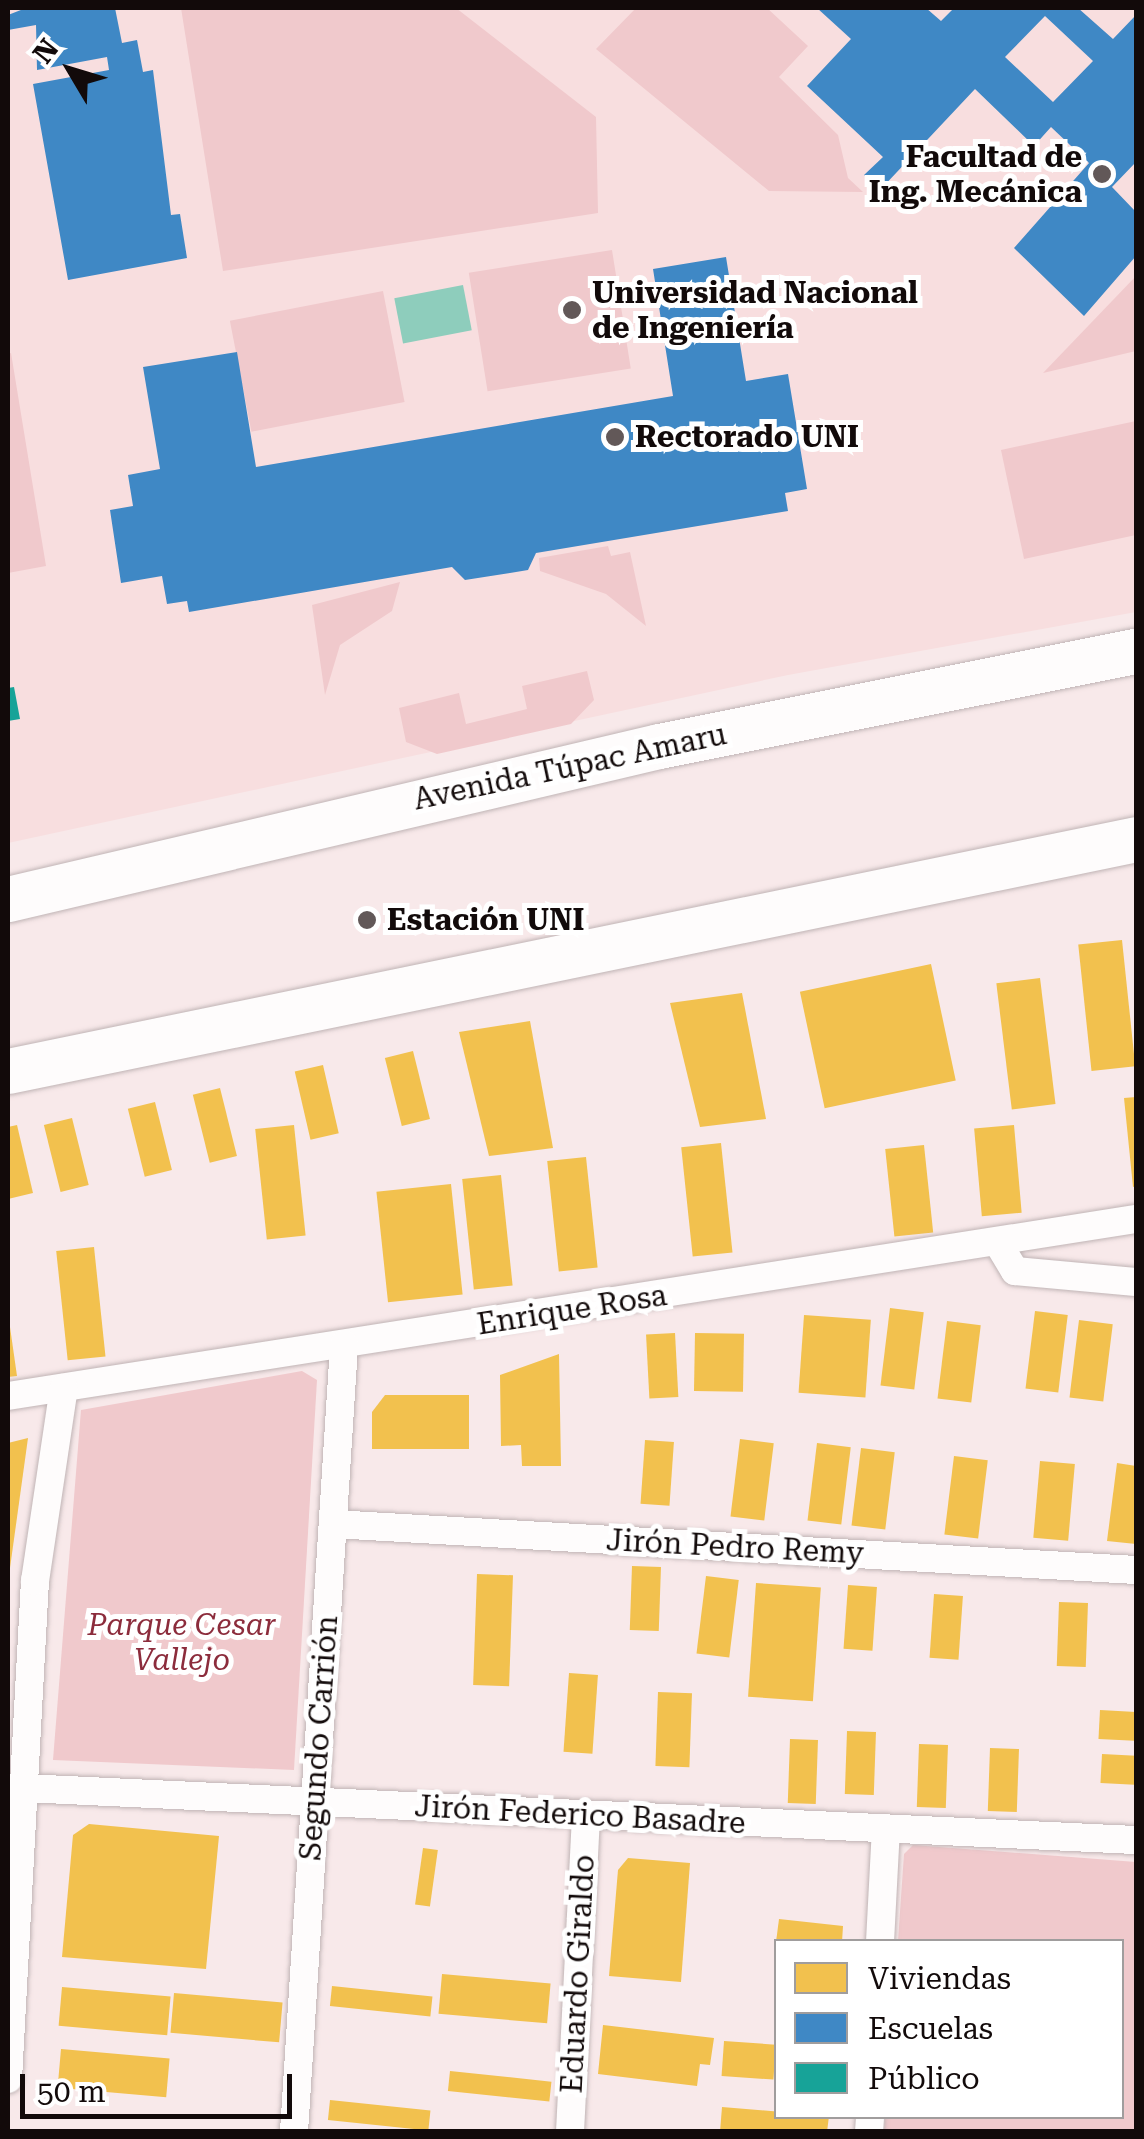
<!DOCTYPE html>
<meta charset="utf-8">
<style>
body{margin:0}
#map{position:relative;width:1144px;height:2139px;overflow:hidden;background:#f8e9ea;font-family:"Roboto Serif",serif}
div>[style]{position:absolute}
.built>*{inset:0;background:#f8dedf}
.green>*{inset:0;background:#f0c9cc;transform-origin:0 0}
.water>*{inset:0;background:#8ecdbc;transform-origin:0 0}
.homes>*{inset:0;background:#f2c14e;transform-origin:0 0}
.schools>*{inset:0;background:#3f88c5}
.public>*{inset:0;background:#17a398}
.roads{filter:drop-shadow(0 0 2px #c0b4b5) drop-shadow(0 0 2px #c0b4b5)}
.street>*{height:28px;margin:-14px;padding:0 14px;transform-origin:14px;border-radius:14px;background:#fefcfc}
.primary>*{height:45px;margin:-22.5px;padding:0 22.5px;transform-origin:22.5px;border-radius:22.5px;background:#fefcfc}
.dots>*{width:28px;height:28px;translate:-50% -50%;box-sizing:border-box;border:5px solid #fff;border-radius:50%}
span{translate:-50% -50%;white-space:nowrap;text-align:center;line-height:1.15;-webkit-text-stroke:10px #fff;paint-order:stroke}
.poi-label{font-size:30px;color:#120a0a;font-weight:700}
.right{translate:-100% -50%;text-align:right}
.left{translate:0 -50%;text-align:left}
.street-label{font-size:30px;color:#120a0a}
.park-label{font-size:30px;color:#8c2c3c;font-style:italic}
.frame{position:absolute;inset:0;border:10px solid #120a0a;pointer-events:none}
.legend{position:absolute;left:774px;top:1939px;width:350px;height:180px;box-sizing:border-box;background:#fff;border:2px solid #a09d9d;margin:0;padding:12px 18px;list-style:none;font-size:30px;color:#120a0a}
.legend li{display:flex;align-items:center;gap:20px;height:50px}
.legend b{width:50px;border:2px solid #a09d9d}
.north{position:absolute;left:20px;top:20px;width:100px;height:100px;-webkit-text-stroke:8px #fff;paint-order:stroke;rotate:308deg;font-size:28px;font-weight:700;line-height:40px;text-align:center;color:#120a0a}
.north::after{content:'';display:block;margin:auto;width:35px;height:45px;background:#120a0a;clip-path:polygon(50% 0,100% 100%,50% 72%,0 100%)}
.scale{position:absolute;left:20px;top:2074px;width:272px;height:45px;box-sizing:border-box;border:5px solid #120a0a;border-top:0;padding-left:12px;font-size:30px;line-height:35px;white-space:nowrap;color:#120a0a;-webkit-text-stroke:8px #fff;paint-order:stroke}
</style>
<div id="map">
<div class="built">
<i style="clip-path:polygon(8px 8px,1136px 8px,1136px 612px,788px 675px,8px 843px)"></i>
</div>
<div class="green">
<i style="clip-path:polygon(181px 8px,456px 8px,596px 117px,598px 213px,223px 271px)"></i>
<i style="clip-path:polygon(636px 8px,767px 8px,808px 46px,779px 77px,838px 135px,848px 178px,863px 192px,769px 191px,596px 49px)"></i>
<i style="left:612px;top:250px;width:120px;height:145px;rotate:81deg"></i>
<i style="clip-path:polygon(1136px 276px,1136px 351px,1043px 373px)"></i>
<i style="left:383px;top:291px;width:113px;height:156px;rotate:79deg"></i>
<i style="clip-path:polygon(11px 353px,46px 566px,8px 573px,8px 354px)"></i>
<i style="clip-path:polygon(1136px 421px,1136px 535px,1024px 559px,1001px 450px)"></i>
<i style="clip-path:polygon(608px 546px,611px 556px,630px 552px,646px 626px,606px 594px,540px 571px,539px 558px)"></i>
<i style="clip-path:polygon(400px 582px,392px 611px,340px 645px,325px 695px,312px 605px)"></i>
<i style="clip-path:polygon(587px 671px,594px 700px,571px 724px,437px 754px,406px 742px,399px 708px,459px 693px,466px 724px,527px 709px,522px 686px)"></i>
<i style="clip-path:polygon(302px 1371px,317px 1380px,294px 1770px,53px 1760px,81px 1410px)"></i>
<i style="clip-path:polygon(913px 1845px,1136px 1862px,1136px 2131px,884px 2131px,885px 2117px,1122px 2116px,1122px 1942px,898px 1941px,904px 1854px)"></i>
</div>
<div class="water">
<i style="left:463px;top:285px;width:46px;height:70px;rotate:79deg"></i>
</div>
<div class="homes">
<i style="left:1122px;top:940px;width:127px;height:44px;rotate:84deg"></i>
<i style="left:931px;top:964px;width:119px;height:134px;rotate:78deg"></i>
<i style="left:1040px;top:978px;width:127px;height:44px;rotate:83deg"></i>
<i style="clip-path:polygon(742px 993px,766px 1119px,700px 1127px,670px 1003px)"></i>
<i style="clip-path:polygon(530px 1021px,553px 1148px,489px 1156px,459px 1032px)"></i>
<i style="left:413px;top:1051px;width:70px;height:29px;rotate:76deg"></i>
<i style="left:323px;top:1065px;width:70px;height:29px;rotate:77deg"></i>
<i style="left:220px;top:1088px;width:70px;height:28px;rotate:76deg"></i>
<i style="clip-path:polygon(1136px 1097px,1136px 1186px,1133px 1187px,1124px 1098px)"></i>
<i style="left:155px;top:1102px;width:70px;height:28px;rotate:76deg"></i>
<i style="left:72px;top:1118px;width:69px;height:29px;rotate:76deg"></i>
<i style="clip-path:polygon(17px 1125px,33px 1193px,8px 1199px,8px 1127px)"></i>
<i style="left:294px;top:1125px;width:111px;height:39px;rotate:84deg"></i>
<i style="left:1014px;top:1125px;width:88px;height:40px;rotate:85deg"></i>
<i style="left:721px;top:1143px;width:110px;height:40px;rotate:84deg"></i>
<i style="left:924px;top:1145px;width:88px;height:39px;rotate:84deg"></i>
<i style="left:586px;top:1157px;width:111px;height:39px;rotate:84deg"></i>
<i style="left:501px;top:1175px;width:111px;height:39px;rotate:84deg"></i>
<i style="left:451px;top:1184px;width:111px;height:75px;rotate:84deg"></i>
<i style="left:94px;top:1247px;width:110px;height:38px;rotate:84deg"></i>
<i style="left:890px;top:1308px;width:34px;height:78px;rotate:7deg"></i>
<i style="left:1035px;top:1311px;width:33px;height:78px;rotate:7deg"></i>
<i style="clip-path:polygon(8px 1313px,17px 1376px,8px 1377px)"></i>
<i style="left:804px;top:1315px;width:67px;height:78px;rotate:4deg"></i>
<i style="left:1079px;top:1320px;width:34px;height:78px;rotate:7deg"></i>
<i style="left:947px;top:1321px;width:34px;height:78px;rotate:7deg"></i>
<i style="left:675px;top:1333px;width:64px;height:29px;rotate:87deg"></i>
<i style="left:695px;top:1333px;width:49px;height:58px;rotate:1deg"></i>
<i style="clip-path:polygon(559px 1354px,561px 1466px,522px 1466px,521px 1445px,501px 1446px,500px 1375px)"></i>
<i style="clip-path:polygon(385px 1395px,469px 1395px,469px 1449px,372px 1449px,372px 1412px)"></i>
<i style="clip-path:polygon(28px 1438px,10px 1568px,8px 1568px,8px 1443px)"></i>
<i style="left:740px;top:1439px;width:34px;height:78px;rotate:7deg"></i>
<i style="left:645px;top:1440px;width:29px;height:64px;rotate:4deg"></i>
<i style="left:817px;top:1443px;width:34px;height:78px;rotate:7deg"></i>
<i style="left:861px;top:1448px;width:34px;height:78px;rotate:7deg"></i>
<i style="left:954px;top:1456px;width:34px;height:79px;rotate:7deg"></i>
<i style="left:1040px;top:1461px;width:35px;height:77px;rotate:5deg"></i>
<i style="clip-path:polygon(1117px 1463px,1136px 1466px,1136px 1544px,1107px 1541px)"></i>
<i style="left:632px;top:1566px;width:29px;height:64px;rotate:2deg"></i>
<i style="left:477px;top:1574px;width:36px;height:111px;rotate:2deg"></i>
<i style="left:706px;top:1576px;width:33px;height:78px;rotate:7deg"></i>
<i style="left:756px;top:1583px;width:65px;height:114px;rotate:4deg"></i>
<i style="left:848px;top:1585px;width:29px;height:64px;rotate:4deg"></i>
<i style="left:934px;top:1594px;width:29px;height:64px;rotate:4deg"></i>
<i style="left:1059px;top:1602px;width:29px;height:64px;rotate:2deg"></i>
<i style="left:569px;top:1673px;width:29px;height:79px;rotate:4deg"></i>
<i style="left:658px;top:1692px;width:34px;height:74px;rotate:2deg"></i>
<i style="left:1100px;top:1710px;width:36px;height:29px;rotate:3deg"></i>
<i style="left:847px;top:1731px;width:29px;height:63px;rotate:2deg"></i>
<i style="left:790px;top:1739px;width:28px;height:64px;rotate:2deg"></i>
<i style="left:919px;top:1744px;width:29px;height:63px;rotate:2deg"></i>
<i style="left:990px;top:1748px;width:29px;height:63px;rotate:2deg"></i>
<i style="left:1102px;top:1754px;width:34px;height:29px;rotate:3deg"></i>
<i style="clip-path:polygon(89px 1824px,219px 1836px,206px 1969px,62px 1957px,73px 1835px)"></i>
<i style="left:423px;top:1848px;width:15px;height:57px;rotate:8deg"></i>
<i style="clip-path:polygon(628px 1858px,690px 1863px,681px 1982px,609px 1976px,618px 1870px)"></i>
<i style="clip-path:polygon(779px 1919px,843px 1926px,842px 1942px,776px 1942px)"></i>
<i style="left:442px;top:1974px;width:109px;height:40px;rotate:5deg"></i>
<i style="left:332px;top:1986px;width:101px;height:20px;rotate:6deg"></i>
<i style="left:62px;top:1987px;width:109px;height:39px;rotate:5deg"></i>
<i style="left:174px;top:1993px;width:109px;height:40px;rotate:5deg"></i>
<i style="clip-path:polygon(603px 2025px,714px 2038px,710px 2065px,700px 2064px,697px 2086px,598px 2074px)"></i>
<i style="left:724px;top:2041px;width:52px;height:35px;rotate:4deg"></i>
<i style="left:61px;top:2049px;width:109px;height:39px;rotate:5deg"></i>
<i style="left:450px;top:2071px;width:102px;height:20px;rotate:6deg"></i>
<i style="left:330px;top:2100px;width:101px;height:20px;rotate:6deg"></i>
<i style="clip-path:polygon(722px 2107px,829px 2116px,827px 2132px,720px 2132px)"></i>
</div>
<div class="schools">
<i style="clip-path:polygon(26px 8px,115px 8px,122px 43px,137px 40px,143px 72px,153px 70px,171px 215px,180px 214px,187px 258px,68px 280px,33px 84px,109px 70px,107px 57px,37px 70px,36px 25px,8px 30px,8px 15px)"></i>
<i style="clip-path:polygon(evenodd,817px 8px,926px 8px,941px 21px,954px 8px,1078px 8px,1113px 39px,1136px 15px,1136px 162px,1112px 187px,1136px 212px,1136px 256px,1084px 316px,1014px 248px,1089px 163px,1051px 127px,1034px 146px,975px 89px,881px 189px,864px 175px,883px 157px,807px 86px,851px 39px,817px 8px,1045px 16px,1093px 61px,1053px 102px,1005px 57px,1045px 16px)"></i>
<i style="clip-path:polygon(726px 257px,746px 381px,788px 374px,807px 489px,785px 493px,788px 511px,536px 553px,528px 570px,510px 573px,465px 580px,452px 567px,189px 612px,187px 601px,167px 604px,162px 576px,121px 583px,110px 510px,133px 506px,128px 475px,160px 469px,143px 367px,237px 352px,256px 467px,673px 396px,653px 269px)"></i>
</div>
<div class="public">
<i style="clip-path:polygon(14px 687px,20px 719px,8px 721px,8px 688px)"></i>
</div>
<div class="roads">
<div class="street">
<i style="left:998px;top:1243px;width:33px;rotate:59deg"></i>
<i style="left:1015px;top:1271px;width:121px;rotate:5.2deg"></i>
<i style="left:8px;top:1396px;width:1142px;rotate:-8.92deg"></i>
<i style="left:333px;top:1524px;width:804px;rotate:3.28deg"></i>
<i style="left:24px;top:1788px;width:1113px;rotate:2.68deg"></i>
<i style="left:880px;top:1942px;width:113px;rotate:-87deg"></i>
<i style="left:8px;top:2079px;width:499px;rotate:-86.9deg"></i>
<i style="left:35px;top:1581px;width:195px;rotate:-81.5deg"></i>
<i style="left:294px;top:2132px;width:789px;rotate:-86.36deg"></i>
<i style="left:570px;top:2132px;width:315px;rotate:-87.1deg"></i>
<i style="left:869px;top:2132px;width:16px;rotate:-86deg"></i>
</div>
<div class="primary">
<i style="left:8px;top:899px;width:669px;rotate:-13.23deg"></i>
<i style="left:659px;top:746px;width:486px;rotate:-11.3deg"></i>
<i style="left:8px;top:1071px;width:1152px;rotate:-11.62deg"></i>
</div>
</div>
<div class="dots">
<i style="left:1102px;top:174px;background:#625858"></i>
<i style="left:572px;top:310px;background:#625858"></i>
<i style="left:615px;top:437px;background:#625858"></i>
<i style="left:367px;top:920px;background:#625858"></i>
</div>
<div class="poi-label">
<span class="right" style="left:1082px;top:174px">Facultad de<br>Ing. Mecánica</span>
<span class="left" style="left:592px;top:310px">Universidad Nacional<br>de Ingeniería</span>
<span class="left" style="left:635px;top:437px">Rectorado UNI</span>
<span class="left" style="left:387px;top:920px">Estación UNI</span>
</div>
<div class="street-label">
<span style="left:570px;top:767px;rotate:-12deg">Avenida Túpac Amaru</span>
<span style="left:572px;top:1310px;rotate:-9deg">Enrique Rosa</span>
<span style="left:735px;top:1547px;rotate:3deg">Jirón Pedro Remy</span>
<span style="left:319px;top:1738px;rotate:-86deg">Segundo Carrión</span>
<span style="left:580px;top:1815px;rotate:3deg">Jirón Federico Basadre</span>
<span style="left:578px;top:1974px;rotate:-87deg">Eduardo Giraldo</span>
</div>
<div class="park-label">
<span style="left:182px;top:1642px">Parque Cesar<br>Vallejo</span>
</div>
<div class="frame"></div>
<ul class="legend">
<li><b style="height:28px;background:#f2c14e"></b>Viviendas</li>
<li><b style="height:28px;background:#3f88c5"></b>Escuelas</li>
<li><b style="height:28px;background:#17a398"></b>Público</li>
</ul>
<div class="north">N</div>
<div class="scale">50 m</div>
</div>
